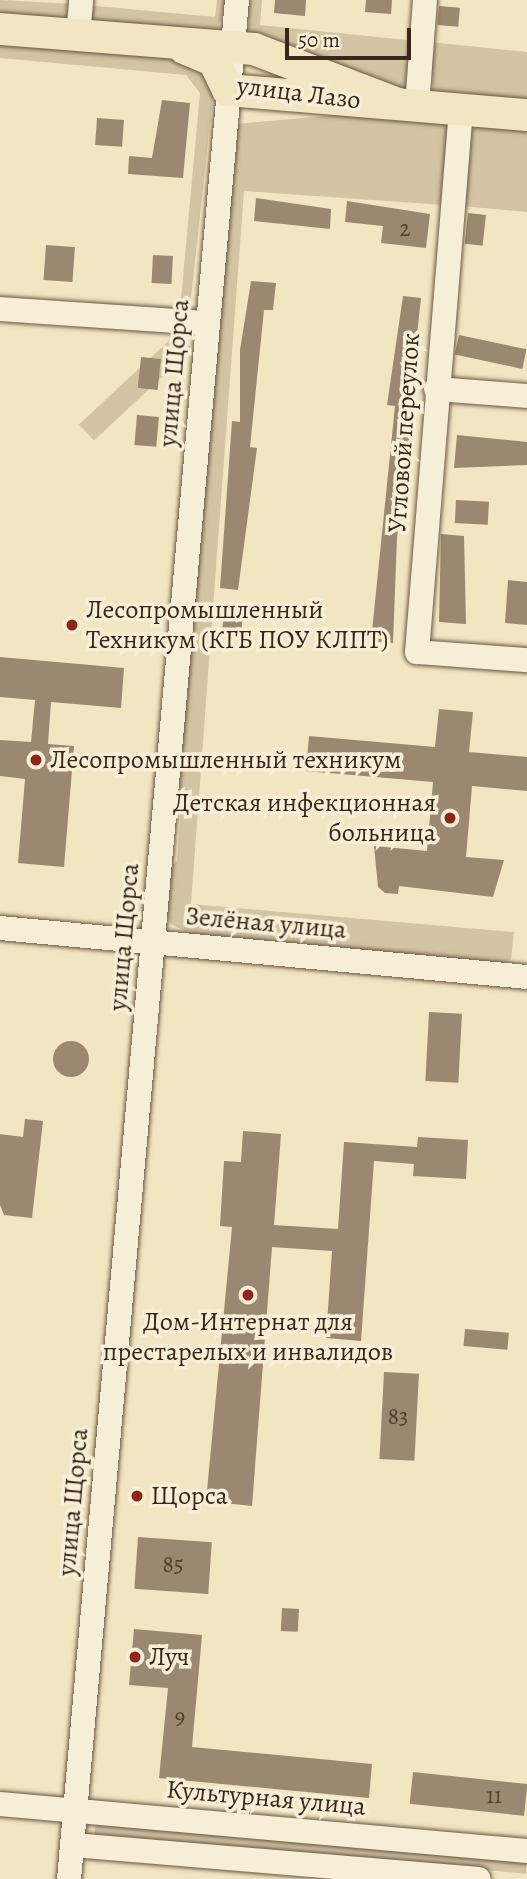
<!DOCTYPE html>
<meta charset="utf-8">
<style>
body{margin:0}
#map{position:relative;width:527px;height:1879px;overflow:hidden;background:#f2e5c1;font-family:Alegreya,serif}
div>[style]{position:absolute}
.green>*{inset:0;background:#d3c5a4;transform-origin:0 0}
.building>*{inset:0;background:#9a8970;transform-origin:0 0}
.round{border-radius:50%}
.roads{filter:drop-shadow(0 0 2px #685642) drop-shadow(0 0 2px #685642)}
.minor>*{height:24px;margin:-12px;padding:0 12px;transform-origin:12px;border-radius:12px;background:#f7eed7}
.major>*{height:32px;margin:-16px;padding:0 16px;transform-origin:16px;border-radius:16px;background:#f2e5c1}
.dots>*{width:19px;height:19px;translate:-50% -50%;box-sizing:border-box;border:4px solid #f7eed7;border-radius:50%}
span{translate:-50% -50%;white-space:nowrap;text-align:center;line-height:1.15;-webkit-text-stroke:7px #f7eed7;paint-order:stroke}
.number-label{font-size:23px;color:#523f2e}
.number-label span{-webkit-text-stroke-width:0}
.street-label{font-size:26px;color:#3a2618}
.poi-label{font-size:26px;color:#3a2618}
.left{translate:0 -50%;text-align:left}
.right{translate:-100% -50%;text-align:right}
.scale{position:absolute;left:285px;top:28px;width:126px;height:32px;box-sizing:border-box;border:4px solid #3a2618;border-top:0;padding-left:9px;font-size:21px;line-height:24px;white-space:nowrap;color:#3a2618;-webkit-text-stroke:5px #f7eed7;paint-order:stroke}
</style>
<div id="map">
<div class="green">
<i style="clip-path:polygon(0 0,74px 4px,72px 20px,0 22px)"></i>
<i style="clip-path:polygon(217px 0,227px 0,217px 31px,92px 27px,86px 5px,215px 17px)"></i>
<i style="clip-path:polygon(248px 0,262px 0,260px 25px,416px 41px,408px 89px,401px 92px,249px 34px)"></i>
<i style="clip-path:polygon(0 39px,188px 57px,214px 87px,190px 307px,180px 310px,200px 93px,186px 75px,0 58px)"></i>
<i style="clip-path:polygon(430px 42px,527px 52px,527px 105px,434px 95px)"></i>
<i style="clip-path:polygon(363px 113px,442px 119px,449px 125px,444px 205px,244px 191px,191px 904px,514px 932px,511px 959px,499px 966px,196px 937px,171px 924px,164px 911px,168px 869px,177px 861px,182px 796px,174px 782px,235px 124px)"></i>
<i style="clip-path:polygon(479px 125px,527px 126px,527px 212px,462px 206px,470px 132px)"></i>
<i style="left:177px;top:333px;width:22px;height:134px;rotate:47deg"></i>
<i style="left:96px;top:1820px;width:433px;height:16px;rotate:5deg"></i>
</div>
<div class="building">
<i style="clip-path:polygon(275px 0,306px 0,305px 16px,274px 13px)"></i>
<i style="clip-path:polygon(366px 0,392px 0,391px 14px,365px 12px)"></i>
<i style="left:439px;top:6px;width:21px;height:19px;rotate:5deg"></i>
<i style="clip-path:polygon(162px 100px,190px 103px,183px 178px,128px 174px,129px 156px,152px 158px)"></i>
<i style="left:97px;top:118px;width:27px;height:27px;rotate:4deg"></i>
<i style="clip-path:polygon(256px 198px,331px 209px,330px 229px,254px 221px)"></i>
<i style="clip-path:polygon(347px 201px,430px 214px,426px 248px,381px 243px,383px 226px,345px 222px)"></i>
<i style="left:468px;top:213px;width:18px;height:31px;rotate:6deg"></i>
<i style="left:46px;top:245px;width:29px;height:35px;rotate:4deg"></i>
<i style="left:153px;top:255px;width:20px;height:28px;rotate:3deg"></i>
<i style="clip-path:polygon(251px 281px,276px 283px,273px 310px,264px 310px,250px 447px,257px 448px,238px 590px,220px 588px,232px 421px,240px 422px,240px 350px)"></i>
<i style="clip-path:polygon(403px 296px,421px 298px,417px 335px,422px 336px,397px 538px,393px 643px,371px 641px,395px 406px,387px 405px)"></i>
<i style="left:459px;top:335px;width:69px;height:20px;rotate:12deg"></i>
<i style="left:141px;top:357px;width:20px;height:31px;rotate:6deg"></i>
<i style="left:137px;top:415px;width:22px;height:30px;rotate:5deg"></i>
<i style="clip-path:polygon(457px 435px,527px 442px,527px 465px,454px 468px)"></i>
<i style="left:456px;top:500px;width:33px;height:23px;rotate:3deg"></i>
<i style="clip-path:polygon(441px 534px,464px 536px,466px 624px,439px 622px)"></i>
<i style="clip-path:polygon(508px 580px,527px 582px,527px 625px,505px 623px)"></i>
<i style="left:225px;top:604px;width:19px;height:29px;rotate:6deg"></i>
<i style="clip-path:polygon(0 657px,124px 668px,121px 708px,51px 702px,48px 744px,74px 746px,64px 867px,18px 863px,25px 779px,0 776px,0 740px,31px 742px,35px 700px,0 697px)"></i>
<i style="clip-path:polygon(439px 709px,473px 712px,469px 752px,527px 757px,527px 791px,472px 786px,466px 857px,504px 860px,493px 897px,399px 886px,398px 894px,385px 893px,378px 887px,374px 846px,427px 851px,433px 782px,306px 771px,309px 736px,435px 747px)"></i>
<i style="left:429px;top:1012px;width:33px;height:69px;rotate:3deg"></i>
<i class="round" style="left:53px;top:1041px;width:36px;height:36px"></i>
<i style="clip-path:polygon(25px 1119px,43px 1121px,32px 1218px,4px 1215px,0 1205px,0 1134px,23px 1137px)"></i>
<i style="clip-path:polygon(243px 1131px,281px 1134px,274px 1225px,338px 1229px,344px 1142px,417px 1147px,418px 1137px,468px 1140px,466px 1179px,413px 1176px,414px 1164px,374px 1161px,361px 1341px,326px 1338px,332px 1251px,272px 1247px,252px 1506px,206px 1501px,232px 1227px,220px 1226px,224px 1161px,241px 1162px)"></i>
<i style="left:465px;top:1329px;width:44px;height:17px;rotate:5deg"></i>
<i style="left:384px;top:1372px;width:35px;height:87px;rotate:3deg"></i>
<i style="left:138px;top:1537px;width:74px;height:52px;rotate:4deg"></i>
<i style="left:282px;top:1608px;width:17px;height:23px;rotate:3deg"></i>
<i style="clip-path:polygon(134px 1629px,202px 1635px,192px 1747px,372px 1764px,369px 1798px,159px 1778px,168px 1688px,129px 1685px)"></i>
<i style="left:413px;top:1772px;width:115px;height:32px;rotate:6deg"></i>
</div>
<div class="roads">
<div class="minor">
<i style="left:78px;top:36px;width:36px;rotate:-85deg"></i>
<i style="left:417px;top:106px;width:106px;rotate:-85.7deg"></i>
<i style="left:461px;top:109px;width:545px;rotate:94.63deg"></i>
<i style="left:417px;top:652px;width:110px;rotate:4.2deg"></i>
<i style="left:0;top:309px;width:208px;rotate:3.9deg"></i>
<i style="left:436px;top:389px;width:91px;rotate:4.4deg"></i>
<i style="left:0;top:928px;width:529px;rotate:5.31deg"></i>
<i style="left:0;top:1804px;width:529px;rotate:5.1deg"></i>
<i style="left:73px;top:1845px;width:407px;rotate:4.8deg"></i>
<i style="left:69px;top:1879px;width:1886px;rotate:-84.89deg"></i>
</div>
<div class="major">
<i style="left:0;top:29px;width:255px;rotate:4.5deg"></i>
<i style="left:254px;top:49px;width:154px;rotate:20.9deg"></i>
<i style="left:184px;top:48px;width:33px;rotate:23deg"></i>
<i style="left:214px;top:61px;width:32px;rotate:64deg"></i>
<i style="left:228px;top:90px;width:300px;rotate:4.8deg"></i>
</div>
</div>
<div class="dots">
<i style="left:72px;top:625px;background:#8f2418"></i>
<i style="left:36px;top:760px;background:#8f2418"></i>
<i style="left:450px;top:818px;background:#8f2418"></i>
<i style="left:248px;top:1295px;background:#8f2418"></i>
<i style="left:137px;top:1496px;background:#8f2418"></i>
<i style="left:135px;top:1657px;background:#8f2418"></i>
</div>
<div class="number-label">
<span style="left:405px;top:229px">2</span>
<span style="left:398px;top:1417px">83</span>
<span style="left:173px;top:1565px">85</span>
<span style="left:180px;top:1717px">9</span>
<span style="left:494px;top:1796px">11</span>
</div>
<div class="street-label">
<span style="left:299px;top:93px;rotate:7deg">улица Лазо</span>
<span style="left:174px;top:373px;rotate:-85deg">улица Щорса</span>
<span style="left:404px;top:433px;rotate:-86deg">Угловой переулок</span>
<span style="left:266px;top:923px;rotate:5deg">Зелёная улица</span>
<span style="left:124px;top:937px;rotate:-85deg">улица Щорса</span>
<span style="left:73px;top:1502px;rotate:-85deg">улица Щорса</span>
<span style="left:266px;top:1798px;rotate:5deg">Культурная улица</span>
</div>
<div class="poi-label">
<span class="left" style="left:86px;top:625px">Лесопромышленный<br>Техникум (КГБ ПОУ КЛПТ)</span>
<span class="left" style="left:50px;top:760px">Лесопромышленный техникум</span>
<span class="right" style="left:436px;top:818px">Детская инфекционная<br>больница</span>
<span style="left:248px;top:1337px">Дом-Интернат для<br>престарелых и инвалидов</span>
<span class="left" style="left:151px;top:1496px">Щорса</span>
<span class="left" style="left:149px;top:1657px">Луч</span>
</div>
<div class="scale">50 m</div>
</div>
